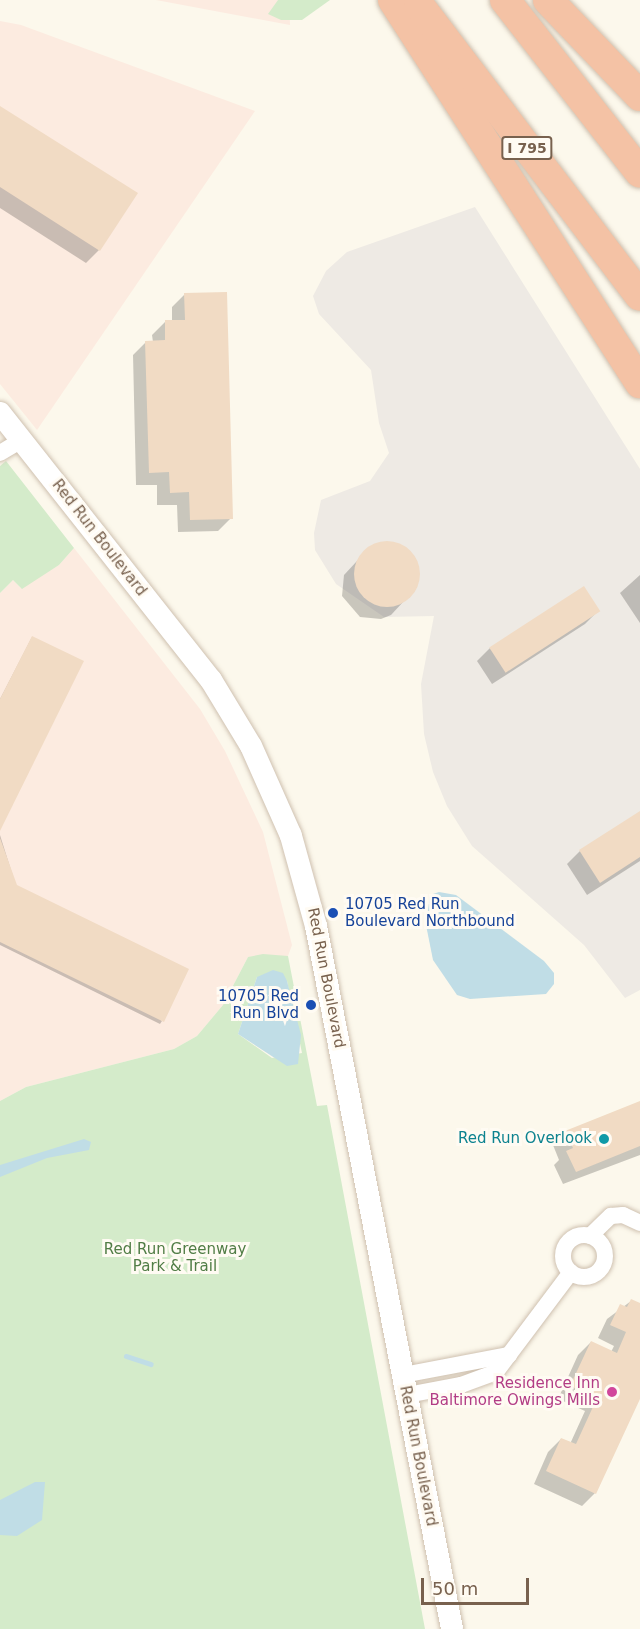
<!DOCTYPE html>
<style>
body{margin:0}
#map{position:relative;width:640px;height:1629px;overflow:hidden;background:#fcf8ec;font-family:"DejaVu Sans",sans-serif}
div>[style]{position:absolute}
.commercial>*{inset:0;background:#fcebe0}
.industrial>*{inset:0;background:#eeeae4}
.green>*{inset:0;background:#d4ebca}
.water>*{inset:0;background:#c0dde6}
.shadow>*{inset:0;background:#0003}
.stream>*{height:4.5px;margin:-2.25px;padding:0 2.25px;transform-origin:2.25px;border-radius:2.25px;background:#c0dde6}
.building>*{inset:0;background:#f1dbc4;transform-origin:0 0}
.round{border-radius:50%}
.roads{filter:drop-shadow(0 0 2px #cfc1b0) drop-shadow(0 0 2px #cfc1b0)}
.minor>*{height:16px;margin:-8px;padding:0 8px;transform-origin:8px;border-radius:8px;background:#fff}
.minor>.ring{margin:-8px;padding:0;box-sizing:content-box;background:none;border:16px solid #fff;border-radius:50%}
.secondary>*{height:22px;margin:-11px;padding:0 11px;transform-origin:11px;border-radius:11px;background:#fff}
.motorway>*{height:30px;margin:-15px;padding:0 15px;transform-origin:15px;border-radius:15px;background:#f4c2a5}
.dots>*{width:16px;height:16px;translate:-50% -50%;box-sizing:border-box;border:3px solid #fffbf3;border-radius:50%}
span{translate:-50% -50%;white-space:nowrap;text-align:center;line-height:1.15;-webkit-text-stroke:6px #fffbf3;paint-order:stroke}
.shield-label span{padding:2px 4px;background:#fffbf3;border:2px solid;border-radius:4px;-webkit-text-stroke-width:0}
.shield-label{font-size:14px;color:#78614e;font-weight:700}
.street-label{font-size:15px;color:#78614e}
.transit-label{font-size:15px;color:#164399}
.left{translate:0 -50%;text-align:left}
.right{translate:-100% -50%;text-align:right}
.culture-label{font-size:15px;color:#0d838f}
.park-label{font-size:15px;color:#517d46}
.hotel-label{font-size:15px;color:#b23c85}
.scale{position:absolute;left:421px;top:1578px;width:108px;height:27px;box-sizing:border-box;border:3px solid #78614e;border-top:0;padding-left:8px;font-size:18px;line-height:21px;white-space:nowrap;color:#78614e;-webkit-text-stroke:4px #fffbf3;paint-order:stroke}
</style>
<div id="map">
<div class="commercial">
<i style="clip-path:polygon(156px 0,289px 0,290px 25px)"></i>
<i style="clip-path:polygon(0 21px,21px 25px,255px 111px,37px 430px,0 384px)"></i>
<i style="clip-path:polygon(74px 548px,200px 709px,225px 751px,263px 832px,292px 945px,288px 956px,248px 957px,223px 1005px,197px 1036px,174px 1049px,26px 1087px,0 1101px,0 593px,13px 580px,21px 588px,59px 565px)"></i>
</div>
<div class="industrial">
<i style="clip-path:polygon(475px 207px,640px 469px,640px 990px,625px 998px,584px 945px,472px 846px,447px 806px,433px 772px,424px 734px,421px 684px,434px 616px,384px 617px,336px 584px,315px 550px,314px 533px,321px 500px,370px 481px,389px 453px,379px 423px,371px 370px,319px 314px,313px 296px,326px 271px,347px 252px)"></i>
</div>
<div class="green">
<i style="clip-path:polygon(278px 0,330px 0,302px 20px,281px 20px,268px 14px)"></i>
<i style="clip-path:polygon(6px 461px,74px 548px,59px 565px,22px 589px,13px 580px,0 593px,0 466px)"></i>
<i style="clip-path:polygon(evenodd,263px 954px,288px 956px,317px 1106px,327px 1105px,425px 1629px,0 1629px,0 1101px,26px 1087px,174px 1049px,197px 1036px,223px 1005px,248px 957px,263px 954px,257px 977px,287px 981px,302px 1053px,272px 1058px,238px 1034px,257px 977px)"></i>
</div>
<div class="water">
<i style="clip-path:polygon(439px 892px,456px 895px,544px 961px,554px 973px,554px 984px,546px 994px,470px 999px,457px 995px,433px 960px,426px 925px,430px 895px)"></i>
<i style="clip-path:polygon(273px 970px,283px 973px,287px 981px,301px 1035px,298px 1064px,287px 1066px,238px 1034px,257px 977px)"></i>
<i style="clip-path:polygon(84px 1139px,91px 1142px,89px 1150px,47px 1158px,0 1177px,0 1165px)"></i>
<i style="clip-path:polygon(35px 1482px,45px 1482px,42px 1520px,17px 1536px,0 1535px,0 1500px)"></i>
</div>
<div class="shadow">
<i style="clip-path:polygon(0 108px,99px 250px,86px 263px,0 208px)"></i>
<i style="clip-path:polygon(185px 294px,231px 518px,218px 531px,178px 532px,177px 505px,157px 505px,157px 485px,136px 485px,133px 355px,146px 342px,153px 342px,152px 335px,165px 322px,172px 322px,172px 307px)"></i>
<i style="clip-path:polygon(379px 543px,398px 544px,415px 558px,417px 587px,391px 615px,381px 619px,360px 617px,342px 596px,344px 575px,370px 547px)"></i>
<i style="clip-path:polygon(640px 575px,640px 623px,620px 593px)"></i>
<i style="clip-path:polygon(598px 611px,585px 624px,492px 684px,477px 661px,490px 648px)"></i>
<i style="clip-path:polygon(32px 637px,0 827px,0 699px)"></i>
<i style="clip-path:polygon(640px 813px,640px 861px,587px 895px,567px 864px,580px 851px)"></i>
<i style="clip-path:polygon(0 835px,16px 886px,162px 1021px,160px 1024px,0 945px)"></i>
<i style="clip-path:polygon(640px 1103px,640px 1155px,563px 1184px,554px 1165px,559px 1160px,553px 1145px,566px 1133px)"></i>
<i style="clip-path:polygon(631px 1301px,640px 1305px,640px 1395px,595px 1493px,582px 1506px,534px 1484px,548px 1452px,561px 1439px,570px 1444px,585px 1411px,558px 1399px,578px 1355px,591px 1342px,611px 1352px,614px 1346px,598px 1338px,607px 1319px)"></i>
</div>
<div class="stream">
<i style="left:126px;top:1356px;width:26px;rotate:18deg"></i>
</div>
<div class="building">
<i style="clip-path:polygon(0 106px,138px 193px,100px 251px,0 187px)"></i>
<i style="clip-path:polygon(227px 292px,233px 519px,190px 520px,189px 492px,170px 493px,169px 472px,149px 473px,145px 341px,165px 340px,165px 320px,185px 320px,184px 293px)"></i>
<i class="round" style="left:354px;top:541px;width:66px;height:66px"></i>
<i style="left:584px;top:586px;width:30px;height:113px;rotate:57deg"></i>
<i style="clip-path:polygon(32px 636px,84px 661px,0 831px,0 699px)"></i>
<i style="clip-path:polygon(640px 811px,640px 857px,600px 883px,579px 850px)"></i>
<i style="clip-path:polygon(0 838px,17px 885px,189px 969px,164px 1022px,0 942px)"></i>
<i style="clip-path:polygon(640px 1101px,640px 1146px,576px 1172px,566px 1151px,573px 1148px,565px 1131px)"></i>
<i style="clip-path:polygon(631px 1299px,640px 1303px,640px 1399px,596px 1494px,546px 1471px,561px 1438px,576px 1444px,597px 1398px,570px 1386px,591px 1341px,617px 1353px,626px 1332px,610px 1325px,620px 1304px,627px 1307px)"></i>
</div>
<div class="roads">
<div class="minor">
<i style="left:0;top:453px;width:26px;rotate:-31deg"></i>
<i class="ring" style="left:563px;top:1235px;width:26px;height:26px"></i>
<i style="left:590px;top:1236px;width:29px;rotate:-44deg"></i>
<i style="left:611px;top:1216px;width:12px;rotate:-5deg"></i>
<i style="left:623px;top:1215px;width:19px;rotate:25deg"></i>
<i style="left:403px;top:1375px;width:108px;rotate:-10.7deg"></i>
<i style="left:407px;top:1395px;width:55px;rotate:-10.5deg"></i>
<i style="left:461px;top:1385px;width:37px;rotate:-20deg"></i>
<i style="left:496px;top:1372px;width:125px;rotate:-53.1deg"></i>
</div>
<div class="secondary">
<i style="left:0;top:413px;width:340px;rotate:51.7deg"></i>
<i style="left:211px;top:680px;width:77px;rotate:58.8deg"></i>
<i style="left:251px;top:746px;width:98px;rotate:66deg"></i>
<i style="left:291px;top:836px;width:93px;rotate:74.5deg"></i>
<i style="left:316px;top:926px;width:716px;rotate:79.05deg"></i>
</div>
<div class="motorway">
<i style="left:393px;top:0;width:456px;rotate:57.2deg"></i>
<i style="left:505px;top:0;width:219px;rotate:52deg"></i>
<i style="left:548px;top:0;width:133px;rotate:46.2deg"></i>
<i style="left:419px;top:5px;width:365px;rotate:52.8deg"></i>
</div>
</div>
<div class="dots">
<i style="left:333px;top:913px;background:#1a4fb4"></i>
<i style="left:311px;top:1005px;background:#1a4fb4"></i>
<i style="left:604px;top:1139px;background:#0f9aa8"></i>
<i style="left:612px;top:1392px;background:#d1479c"></i>
</div>
<div class="shield-label">
<span style="left:527px;top:148px">I 795</span>
</div>
<div class="street-label">
<span style="left:99px;top:538px;rotate:52deg">Red Run Boulevard</span>
<span style="left:326px;top:978px;rotate:79deg">Red Run Boulevard</span>
<span style="left:418px;top:1456px;rotate:79deg">Red Run Boulevard</span>
</div>
<div class="transit-label">
<span class="left" style="left:345px;top:913px">10705 Red Run<br>Boulevard Northbound</span>
<span class="right" style="left:299px;top:1005px">10705 Red<br>Run Blvd</span>
</div>
<div class="culture-label">
<span class="right" style="left:592px;top:1139px">Red Run Overlook</span>
</div>
<div class="park-label">
<span style="left:175px;top:1258px">Red Run Greenway<br>Park &amp; Trail</span>
</div>
<div class="hotel-label">
<span class="right" style="left:600px;top:1392px">Residence Inn<br>Baltimore Owings Mills</span>
</div>
<div class="scale">50 m</div>
</div>
